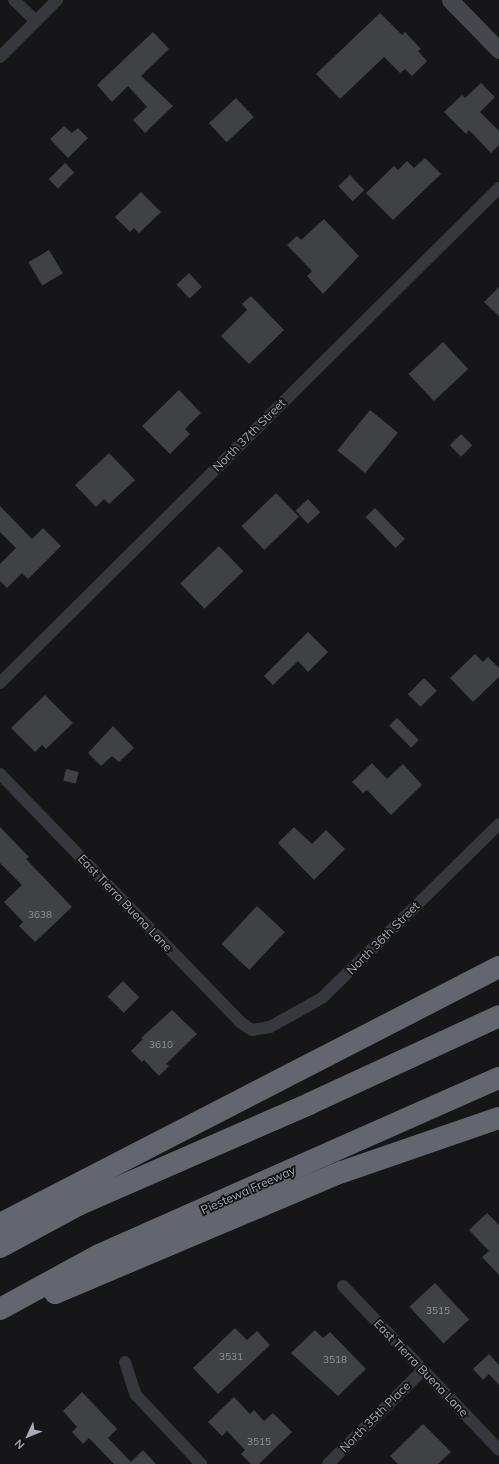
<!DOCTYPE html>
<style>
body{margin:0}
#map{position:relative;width:499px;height:1464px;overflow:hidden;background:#161618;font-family:Mulish,sans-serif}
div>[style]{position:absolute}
.building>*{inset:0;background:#404145;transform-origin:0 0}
.minor>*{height:12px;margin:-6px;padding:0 6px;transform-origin:6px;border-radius:6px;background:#37383d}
.secondary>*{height:17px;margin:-8.5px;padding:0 8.5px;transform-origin:8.5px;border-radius:8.5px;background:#45474d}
.motorway>*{height:22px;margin:-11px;padding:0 11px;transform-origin:11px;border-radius:11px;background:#63666e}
span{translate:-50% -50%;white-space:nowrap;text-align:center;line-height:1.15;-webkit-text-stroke:3.5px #111113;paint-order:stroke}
.number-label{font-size:10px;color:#8e929b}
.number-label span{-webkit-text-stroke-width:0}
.street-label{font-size:12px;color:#a8adb8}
.north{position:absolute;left:8px;top:1416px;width:40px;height:40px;-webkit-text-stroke:3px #111113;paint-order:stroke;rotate:226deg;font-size:11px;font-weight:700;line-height:16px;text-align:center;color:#a8adb8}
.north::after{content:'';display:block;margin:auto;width:14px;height:18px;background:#a8adb8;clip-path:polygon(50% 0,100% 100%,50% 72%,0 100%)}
</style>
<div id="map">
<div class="building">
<i style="clip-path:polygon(380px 13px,402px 35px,405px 32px,421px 49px,418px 51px,427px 61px,412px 76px,405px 69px,400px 73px,384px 57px,340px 99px,316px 74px)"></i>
<i style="clip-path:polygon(153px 32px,169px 49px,141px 76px,173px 106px,145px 133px,133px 120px,147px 107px,128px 86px,112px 102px,97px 85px)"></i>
<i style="clip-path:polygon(481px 83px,495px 97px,480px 112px,499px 131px,499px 145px,491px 153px,469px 130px,466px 134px,444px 112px,462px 95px,465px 98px)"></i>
<i style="left:236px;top:98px;width:26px;height:37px;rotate:47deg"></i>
<i style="clip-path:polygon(64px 126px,72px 133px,78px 128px,88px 138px,68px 158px,50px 139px)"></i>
<i style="clip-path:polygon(425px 158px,441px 174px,393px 220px,366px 193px,394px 166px,398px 170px,407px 161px,414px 168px)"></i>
<i style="left:65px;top:163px;width:13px;height:23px;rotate:45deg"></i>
<i style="left:350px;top:175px;width:21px;height:16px;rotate:47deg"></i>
<i style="clip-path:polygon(141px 192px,161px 212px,139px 233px,134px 228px,130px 232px,115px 217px)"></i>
<i style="clip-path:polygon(324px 219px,359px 256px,323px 294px,307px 276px,312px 271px,287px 245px,297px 236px,301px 240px)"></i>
<i style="left:49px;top:250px;width:27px;height:24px;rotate:59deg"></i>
<i style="left:189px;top:273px;width:19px;height:17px;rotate:47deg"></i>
<i style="clip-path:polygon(499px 287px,499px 316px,484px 302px)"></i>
<i style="clip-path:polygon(251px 296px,284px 330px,249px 364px,221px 336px,247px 310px,242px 304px)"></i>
<i style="left:443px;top:342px;width:37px;height:47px;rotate:47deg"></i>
<i style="clip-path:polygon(179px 390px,201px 413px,185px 429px,190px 434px,170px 454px,142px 426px)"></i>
<i style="left:370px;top:410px;width:36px;height:52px;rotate:39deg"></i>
<i style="left:461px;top:434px;width:16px;height:16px;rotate:45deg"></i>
<i style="clip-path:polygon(109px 453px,135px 480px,109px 504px,104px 499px,96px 507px,75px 485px)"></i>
<i style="left:276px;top:493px;width:33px;height:48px;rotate:46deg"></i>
<i style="left:308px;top:499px;width:18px;height:17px;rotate:47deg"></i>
<i style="clip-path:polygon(0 506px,32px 539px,43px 528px,61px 546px,28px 579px,22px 573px,7px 588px,0 581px,0 564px,16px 548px,0 532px)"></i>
<i style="left:375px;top:508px;width:43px;height:13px;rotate:46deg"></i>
<i style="left:219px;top:546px;width:35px;height:54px;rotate:46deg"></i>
<i style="clip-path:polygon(308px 632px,328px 652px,308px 672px,298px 661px,273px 685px,264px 676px)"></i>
<i style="clip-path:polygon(475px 654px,483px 662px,488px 657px,499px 668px,499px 677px,473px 702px,450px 678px)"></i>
<i style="left:424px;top:678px;width:18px;height:23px;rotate:45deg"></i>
<i style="clip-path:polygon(45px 695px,73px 723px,46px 749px,42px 745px,35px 752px,11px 728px)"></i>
<i style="left:397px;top:718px;width:31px;height:11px;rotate:45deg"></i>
<i style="clip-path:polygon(113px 726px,134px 748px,119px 762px,112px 756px,101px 766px,88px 753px)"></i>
<i style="clip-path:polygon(372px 763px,387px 779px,403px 764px,422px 785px,391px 815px,367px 790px,363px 793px,352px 782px)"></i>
<i style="left:66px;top:769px;width:13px;height:12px;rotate:13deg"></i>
<i style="clip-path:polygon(0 827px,29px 857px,26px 859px,72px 907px,35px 942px,19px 926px,23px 922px,4px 902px,22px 885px,0 863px)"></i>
<i style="clip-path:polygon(294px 827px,312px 844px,326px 830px,345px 849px,314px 880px,278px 843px)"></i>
<i style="left:257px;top:906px;width:38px;height:52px;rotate:43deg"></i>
<i style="left:123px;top:981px;width:23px;height:22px;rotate:45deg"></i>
<i style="clip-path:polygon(172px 1010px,197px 1034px,166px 1064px,169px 1066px,159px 1076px,144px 1060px,142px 1062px,131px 1051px,143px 1039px,141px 1038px)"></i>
<i style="clip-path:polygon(487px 1213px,499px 1225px,499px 1275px,482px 1257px,489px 1251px,469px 1230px)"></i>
<i style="left:435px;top:1283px;width:50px;height:35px;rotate:47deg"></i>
<i style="clip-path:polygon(235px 1328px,247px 1340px,257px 1331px,270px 1345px,218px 1394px,193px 1368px)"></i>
<i style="clip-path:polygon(315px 1330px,323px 1338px,330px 1332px,366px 1369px,338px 1396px,291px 1353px)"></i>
<i style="clip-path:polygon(489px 1354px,499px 1365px,499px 1385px,489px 1374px,483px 1380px,473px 1369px)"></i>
<i style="clip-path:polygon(82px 1392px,117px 1429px,108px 1438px,131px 1462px,143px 1450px,156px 1464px,114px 1464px,89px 1438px,83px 1444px,72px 1432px,77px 1427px,63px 1411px)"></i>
<i style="clip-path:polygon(234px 1397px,250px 1414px,254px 1410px,264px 1421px,273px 1413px,292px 1432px,259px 1464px,251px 1464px,241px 1454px,245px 1450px,227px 1431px,222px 1436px,208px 1422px)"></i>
<i style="clip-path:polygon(423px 1424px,451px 1452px,438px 1464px,398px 1464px,390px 1456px)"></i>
</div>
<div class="minor">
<i style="left:14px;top:0;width:30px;rotate:44deg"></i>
<i style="left:0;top:57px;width:81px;rotate:-45deg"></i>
<i style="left:0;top:683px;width:703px;rotate:-44.77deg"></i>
<i style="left:0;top:774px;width:345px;rotate:45.9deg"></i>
<i style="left:240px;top:1022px;width:14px;rotate:34deg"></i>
<i style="left:252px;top:1030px;width:18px;rotate:-9deg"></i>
<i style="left:270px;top:1027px;width:60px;rotate:-29.1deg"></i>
<i style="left:322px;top:998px;width:248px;rotate:-44.5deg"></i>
<i style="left:343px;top:1286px;width:226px;rotate:46.4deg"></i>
<i style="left:125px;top:1362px;width:35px;rotate:72deg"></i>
<i style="left:136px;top:1395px;width:95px;rotate:46.7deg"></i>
<i style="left:328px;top:1464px;width:134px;rotate:-44.7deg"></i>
</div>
<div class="secondary">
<i style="left:450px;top:0;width:70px;rotate:45.6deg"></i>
</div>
<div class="motorway">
<i style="left:0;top:1224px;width:561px;rotate:-27.25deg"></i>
<i style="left:0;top:1247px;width:89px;rotate:-28.3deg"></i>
<i style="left:78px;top:1205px;width:254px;rotate:-23.6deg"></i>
<i style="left:311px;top:1103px;width:207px;rotate:-24.8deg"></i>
<i style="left:55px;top:1293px;width:311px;rotate:-22.9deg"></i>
<i style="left:342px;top:1172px;width:166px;rotate:-19deg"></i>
<i style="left:0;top:1309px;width:113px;rotate:-28.6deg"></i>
<i style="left:99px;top:1255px;width:437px;rotate:-23.9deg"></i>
</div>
<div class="number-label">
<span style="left:40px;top:915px">3638</span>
<span style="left:161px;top:1045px">3610</span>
<span style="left:438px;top:1311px">3515</span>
<span style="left:231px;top:1357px">3531</span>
<span style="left:335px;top:1360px">3518</span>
<span style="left:259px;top:1442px">3515</span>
</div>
<div class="street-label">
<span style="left:249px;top:435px;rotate:-45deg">North 37th Street</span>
<span style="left:125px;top:903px;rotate:46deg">East Tierra Buena Lane</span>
<span style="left:383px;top:938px;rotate:-45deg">North 36th Street</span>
<span style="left:248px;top:1190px;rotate:-24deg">Piestewa Freeway</span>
<span style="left:421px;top:1368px;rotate:46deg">East Tierra Buena Lane</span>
<span style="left:375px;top:1417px;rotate:-45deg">North 35th Place</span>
</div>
<div class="north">N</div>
</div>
